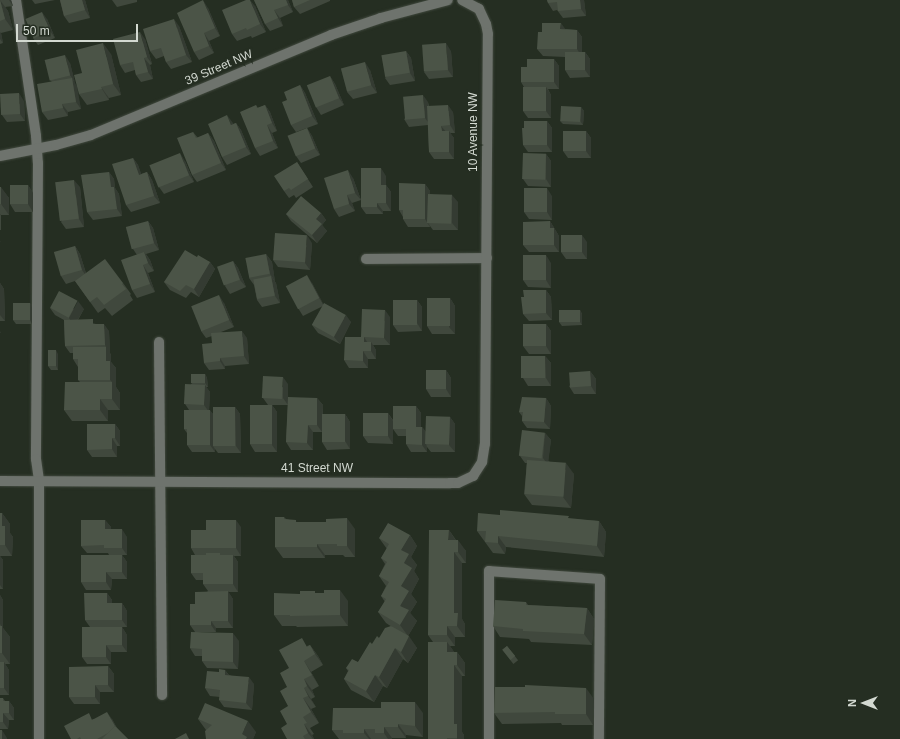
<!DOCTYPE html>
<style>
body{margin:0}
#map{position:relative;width:900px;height:739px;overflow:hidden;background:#252e22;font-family:Helvetica,sans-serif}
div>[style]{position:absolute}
.roads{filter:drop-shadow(0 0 1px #41493e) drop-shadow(0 0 1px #41493e)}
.minor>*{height:10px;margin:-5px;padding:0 5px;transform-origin:5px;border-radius:5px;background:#6e736d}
.wall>*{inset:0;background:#40483d;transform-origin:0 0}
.shaded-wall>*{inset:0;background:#343b32;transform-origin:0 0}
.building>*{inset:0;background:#4b5447;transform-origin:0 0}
span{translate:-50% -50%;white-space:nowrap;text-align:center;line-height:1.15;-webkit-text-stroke:4px #252e22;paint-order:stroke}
.street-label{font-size:12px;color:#d3d9d1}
.north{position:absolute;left:844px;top:683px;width:40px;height:40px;-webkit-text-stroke:3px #252e22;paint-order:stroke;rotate:270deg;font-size:11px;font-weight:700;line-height:16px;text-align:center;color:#d3d9d1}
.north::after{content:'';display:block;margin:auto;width:14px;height:18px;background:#d3d9d1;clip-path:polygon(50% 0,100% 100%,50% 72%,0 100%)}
.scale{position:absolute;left:16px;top:24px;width:122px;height:18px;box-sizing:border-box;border:2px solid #d3d9d1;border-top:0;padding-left:5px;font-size:12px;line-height:14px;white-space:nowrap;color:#d3d9d1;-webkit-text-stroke:3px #252e22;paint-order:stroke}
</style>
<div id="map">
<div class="roads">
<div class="minor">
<i style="left:16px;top:0;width:137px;rotate:81.6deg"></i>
<i style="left:36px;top:136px;width:27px;rotate:86deg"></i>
<i style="left:38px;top:163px;width:296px;rotate:90.4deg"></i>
<i style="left:36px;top:459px;width:22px;rotate:82deg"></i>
<i style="left:39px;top:481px;width:258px;rotate:90deg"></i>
<i style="left:0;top:156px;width:57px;rotate:-11.1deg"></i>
<i style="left:56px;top:145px;width:36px;rotate:-16deg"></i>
<i style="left:91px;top:135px;width:260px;rotate:-22.6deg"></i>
<i style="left:331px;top:35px;width:53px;rotate:-18.8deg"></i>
<i style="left:381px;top:18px;width:69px;rotate:-15deg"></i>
<i style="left:366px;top:259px;width:121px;rotate:-0.5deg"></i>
<i style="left:159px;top:342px;width:353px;rotate:89.5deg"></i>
<i style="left:0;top:481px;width:450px;rotate:0.3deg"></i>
<i style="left:450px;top:483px;width:8px"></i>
<i style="left:458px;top:483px;width:17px;rotate:-25deg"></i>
<i style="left:473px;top:476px;width:17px;rotate:-57deg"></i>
<i style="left:482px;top:462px;width:18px;rotate:-81deg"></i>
<i style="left:485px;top:444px;width:410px;rotate:-89.6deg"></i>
<i style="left:488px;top:34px;width:10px;rotate:-101deg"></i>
<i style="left:486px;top:24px;width:17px;rotate:-115deg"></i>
<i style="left:479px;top:9px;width:19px;rotate:-152deg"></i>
<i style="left:489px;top:739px;width:168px;rotate:-90deg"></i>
<i style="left:489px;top:571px;width:111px;rotate:4.1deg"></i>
<i style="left:600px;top:579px;width:160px;rotate:90.4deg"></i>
</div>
</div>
<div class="wall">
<i style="clip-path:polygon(0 0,11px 0,13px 6px,5px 7px,8px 11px,13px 30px,1px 33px,3px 43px,0 44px)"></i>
<i style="clip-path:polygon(32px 0,55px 0,35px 4px)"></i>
<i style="clip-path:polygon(60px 0,85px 0,90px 18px,69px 23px,64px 16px)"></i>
<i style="clip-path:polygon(112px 0,137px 0,137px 2px,117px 7px)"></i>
<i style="clip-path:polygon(254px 0,288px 0,293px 12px,280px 18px,283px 26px,270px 31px,265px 24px)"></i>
<i style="clip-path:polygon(292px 0,330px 0,330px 1px,300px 14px,294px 7px)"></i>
<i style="clip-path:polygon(547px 0,584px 0,586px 16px,563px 18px,557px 10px,553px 11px,548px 3px)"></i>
<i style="clip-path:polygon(255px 6px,266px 32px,252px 38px,251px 36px,237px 41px,232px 34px)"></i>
<i style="clip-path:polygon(208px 8px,220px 36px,209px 41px,214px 53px,199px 60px,194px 52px)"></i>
<i style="clip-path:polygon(47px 19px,55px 38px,38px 45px,33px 38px)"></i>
<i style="clip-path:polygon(179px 26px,192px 62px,171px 69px,166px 62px,164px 56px,156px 59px,150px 51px)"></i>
<i style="clip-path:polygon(565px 29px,577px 30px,582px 37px,582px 52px,585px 52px,590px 59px,590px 77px,570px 78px,565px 70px,565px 57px,543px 56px,537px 49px,542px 32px)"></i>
<i style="clip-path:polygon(145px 39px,152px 64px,150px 65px,153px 79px,141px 82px,136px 75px,135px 70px,125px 73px,120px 65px)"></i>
<i style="clip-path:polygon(406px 51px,411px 58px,415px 81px,390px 85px,385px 78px)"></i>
<i style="clip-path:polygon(451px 51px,453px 77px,429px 79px,424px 72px)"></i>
<i style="clip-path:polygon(111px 54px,121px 95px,109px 98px,109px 100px,87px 105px,79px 94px,82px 73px)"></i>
<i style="clip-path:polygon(554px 59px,559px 66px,559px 89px,548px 89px,551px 95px,551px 118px,528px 118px,523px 111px,524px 87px,521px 82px,527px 67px)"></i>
<i style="clip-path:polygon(70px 63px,81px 109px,68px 112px,68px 116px,48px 120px,42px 112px,52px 82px,50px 80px)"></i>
<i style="clip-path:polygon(370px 70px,377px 93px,353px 99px,347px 92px)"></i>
<i style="clip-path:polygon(330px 76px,335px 84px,344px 105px,321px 115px,316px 107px)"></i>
<i style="clip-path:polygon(300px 85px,305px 93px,318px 124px,296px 132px,291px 125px,287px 100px)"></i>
<i style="clip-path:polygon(24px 101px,25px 121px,7px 122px,2px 115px)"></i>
<i style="clip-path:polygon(428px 102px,429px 106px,453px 112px,455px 133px,450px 133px,454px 138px,454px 159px,434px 159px,429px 152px,428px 125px,409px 127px,404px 119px)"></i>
<i style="clip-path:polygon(256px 105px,258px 108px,265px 105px,270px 112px,277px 131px,272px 133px,278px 148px,260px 156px,255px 148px)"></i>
<i style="clip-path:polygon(581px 107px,584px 111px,583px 125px,563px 124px,560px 121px)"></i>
<i style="clip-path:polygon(547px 121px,552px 128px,552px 152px,528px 152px,523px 145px,524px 128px)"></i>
<i style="clip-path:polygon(233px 123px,233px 124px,236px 123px,241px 130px,251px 154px,227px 165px,222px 157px)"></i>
<i style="clip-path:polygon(307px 128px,312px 136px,320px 155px,301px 163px,296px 156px)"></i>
<i style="clip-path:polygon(586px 131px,591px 138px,591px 158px,568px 158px,563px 151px)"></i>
<i style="clip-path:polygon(193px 132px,198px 138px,208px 133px,214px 141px,226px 170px,197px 182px,192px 175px)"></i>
<i style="clip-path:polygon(546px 154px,551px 161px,551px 187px,528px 186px,523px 179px)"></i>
<i style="clip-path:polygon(133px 158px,138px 165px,141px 174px,147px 172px,152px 180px,160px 203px,131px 212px,126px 205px)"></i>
<i style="clip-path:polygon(185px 161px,194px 182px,164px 194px,159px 187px)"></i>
<i style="clip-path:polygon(297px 162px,313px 187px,296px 198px,294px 195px,289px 198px,284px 191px)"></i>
<i style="clip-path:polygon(109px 172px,114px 179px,115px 188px,119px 194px,122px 216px,93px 220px,87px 212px)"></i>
<i style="clip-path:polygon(386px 176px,386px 185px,391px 192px,391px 211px,383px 211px,383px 214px,366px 214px,361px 207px,361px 200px,352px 203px,355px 211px,339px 217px,334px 209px,353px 178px,361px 200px)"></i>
<i style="clip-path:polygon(425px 184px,430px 191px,430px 194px,458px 202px,458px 230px,433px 230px,430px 226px,430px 227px,408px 227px,403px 219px,403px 217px,399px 210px)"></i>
<i style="clip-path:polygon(28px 185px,33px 193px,33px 212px,15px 212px,10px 204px)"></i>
<i style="clip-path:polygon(0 187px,9px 198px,9px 215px,1px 215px,1px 230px,0 230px)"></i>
<i style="clip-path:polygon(80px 187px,84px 227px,66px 229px,61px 222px)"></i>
<i style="clip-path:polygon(552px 196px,552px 220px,529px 219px,524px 212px)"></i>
<i style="clip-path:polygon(321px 213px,326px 220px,322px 225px,327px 231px,317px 243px,291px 221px,286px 214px)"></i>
<i style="clip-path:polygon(148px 221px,153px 228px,159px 250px,146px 254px,150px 260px,154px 271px,148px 273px,155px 292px,137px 298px,132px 290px,137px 255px,133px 249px)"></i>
<i style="clip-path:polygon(550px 221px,559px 236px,559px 252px,529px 252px,523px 245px)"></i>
<i style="clip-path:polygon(587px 242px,587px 259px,566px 259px,561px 252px)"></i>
<i style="clip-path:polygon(312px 243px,310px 270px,278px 267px,273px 260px)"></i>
<i style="clip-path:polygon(75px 246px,80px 254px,86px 273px,123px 283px,131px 294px,130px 295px,133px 300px,112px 316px,105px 308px,98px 313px,75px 281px,66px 284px,61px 276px)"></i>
<i style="clip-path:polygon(266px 254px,272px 262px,275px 282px,276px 283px,280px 303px,262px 307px,257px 300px,254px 285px,249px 278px)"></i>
<i style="clip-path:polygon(197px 257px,210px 262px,215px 269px,199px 297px,191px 292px,186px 298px,170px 290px,164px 282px)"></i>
<i style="clip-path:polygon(233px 261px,238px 268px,246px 287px,230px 294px,225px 286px)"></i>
<i style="clip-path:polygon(551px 263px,551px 288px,528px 287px,523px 280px)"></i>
<i style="clip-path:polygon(0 283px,4px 289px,5px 321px,0 321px)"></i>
<i style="clip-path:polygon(312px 283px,323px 304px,351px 322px,340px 344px,318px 333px,312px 325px,323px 306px,303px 316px,298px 308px)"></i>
<i style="clip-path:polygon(546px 290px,551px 297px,552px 320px,529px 321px,523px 314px,524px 297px)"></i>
<i style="clip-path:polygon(450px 298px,455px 306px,455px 334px,432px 334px,427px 326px)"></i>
<i style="clip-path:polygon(417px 300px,422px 307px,422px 331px,398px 332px,393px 325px)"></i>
<i style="clip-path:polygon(30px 303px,32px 307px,32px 324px,16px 324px,13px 320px)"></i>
<i style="clip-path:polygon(224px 303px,234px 327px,221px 332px,247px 338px,249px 364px,225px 366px,225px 369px,209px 370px,204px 363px,212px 343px,212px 336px,206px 338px,201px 331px)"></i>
<i style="clip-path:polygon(50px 308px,84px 309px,78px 320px,96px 324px,109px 331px,110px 353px,111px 355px,111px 362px,116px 368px,116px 387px,120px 393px,120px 410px,108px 410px,108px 421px,72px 421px,64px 410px,80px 382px,78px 380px,78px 367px,73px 359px,73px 353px,70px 353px,65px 346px,64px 320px,55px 315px)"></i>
<i style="clip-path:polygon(580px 310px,582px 314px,582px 325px,562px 326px,559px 322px)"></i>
<i style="clip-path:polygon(390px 317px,390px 345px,373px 345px,376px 350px,376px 359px,368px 359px,368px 368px,349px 368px,344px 360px,361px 337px)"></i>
<i style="clip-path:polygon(546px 324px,551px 331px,551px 354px,529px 354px,523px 346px)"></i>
<i style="clip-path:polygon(58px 354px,58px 370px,51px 370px,48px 366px)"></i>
<i style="clip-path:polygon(545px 356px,551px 363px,551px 386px,528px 386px,523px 378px)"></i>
<i style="clip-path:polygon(446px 370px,451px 378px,451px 397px,431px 397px,426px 389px)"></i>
<i style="clip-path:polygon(590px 371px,596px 379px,596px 394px,574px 394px,569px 386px)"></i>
<i style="clip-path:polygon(205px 374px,207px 378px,208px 387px,206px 387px,210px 392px,209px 410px,213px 414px,235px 407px,240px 414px,241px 453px,218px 453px,215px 449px,215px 452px,192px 452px,187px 445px,187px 433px,184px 429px,189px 410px,185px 404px,191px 385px,191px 384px)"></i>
<i style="clip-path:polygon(288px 384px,288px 400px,317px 398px,323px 405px,323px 414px,345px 414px,350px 422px,350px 449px,327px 450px,322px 442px,322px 432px,313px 432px,313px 450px,291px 450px,286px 442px,288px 405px,272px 405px,277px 412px,277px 452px,255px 452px,250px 444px,268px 405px,263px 398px)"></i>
<i style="clip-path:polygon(546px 398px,551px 406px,550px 429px,527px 428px,522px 421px,522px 416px,519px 412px)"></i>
<i style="clip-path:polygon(416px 406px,421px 413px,421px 427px,422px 427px,426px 432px,450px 417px,455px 424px,455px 452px,431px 452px,427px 447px,427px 452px,411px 452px,406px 444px,406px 436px,398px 436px,393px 429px,393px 444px,368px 443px,363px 436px,388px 413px,393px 420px)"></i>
<i style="clip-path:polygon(115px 424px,120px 431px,120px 446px,117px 446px,117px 457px,92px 457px,87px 450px)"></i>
<i style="clip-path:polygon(545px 433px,551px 440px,548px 461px,574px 474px,571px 508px,532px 505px,524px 494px,527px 463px,525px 463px,520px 456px)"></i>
<i style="clip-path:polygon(0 513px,2px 513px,10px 524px,10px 533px,13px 537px,12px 556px,0 556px,3px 560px,3px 589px,0 589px)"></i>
<i style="clip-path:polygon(500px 515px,571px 519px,599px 521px,606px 532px,604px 557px,506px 547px,505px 554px,493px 553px,477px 531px)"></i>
<i style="clip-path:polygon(284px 517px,286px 519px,297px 522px,355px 529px,355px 557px,345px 557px,343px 555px,325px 555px,325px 558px,283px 558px,275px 547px)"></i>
<i style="clip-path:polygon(105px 520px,111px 527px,111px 529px,127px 537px,127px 555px,122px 555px,127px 562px,127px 579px,112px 579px,111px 590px,86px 590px,81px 582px,109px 555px,108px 553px,87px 553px,81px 546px)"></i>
<i style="clip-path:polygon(241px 527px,241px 556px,234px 556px,238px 562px,238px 592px,228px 592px,233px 599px,233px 628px,216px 628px,216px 632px,197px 632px,239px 641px,238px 669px,207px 668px,202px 661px,202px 656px,195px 656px,190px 648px,195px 632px,190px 625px,195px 604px,208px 591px,203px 584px,203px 580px,196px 580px,191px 573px,195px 555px,191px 548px,206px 530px)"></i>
<i style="clip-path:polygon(449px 530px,456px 540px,466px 551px,466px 563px,462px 563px,462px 619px,465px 624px,465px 637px,455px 637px,455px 646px,450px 646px,454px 652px,457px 652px,465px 663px,465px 676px,462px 676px,462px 732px,464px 735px,464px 739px,428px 739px,433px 642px,428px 635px)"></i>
<i style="clip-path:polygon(410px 535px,417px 546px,411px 557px,417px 565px,414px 571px,419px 579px,411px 594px,417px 602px,410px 613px,417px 621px,408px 636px,417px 648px,408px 663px,403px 659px,387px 688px,383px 686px,374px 702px,351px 690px,344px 679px,348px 671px,346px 668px,358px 662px,372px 644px,392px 627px,386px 623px,378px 612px,385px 602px,381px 596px,386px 586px,379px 576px,385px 564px,381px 558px,387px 549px,379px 538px)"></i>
<i style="clip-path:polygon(107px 593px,112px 600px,112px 603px,122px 603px,127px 611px,127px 627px,122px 627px,127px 635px,127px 652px,111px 652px,111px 664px,87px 664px,82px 657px,90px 627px,85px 620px)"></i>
<i style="clip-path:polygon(317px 593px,348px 601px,348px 626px,297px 627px,296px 626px,282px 626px,274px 615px,300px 594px)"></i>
<i style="clip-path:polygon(0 595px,3px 600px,3px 628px,10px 637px,10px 664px,5px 664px,9px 670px,9px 695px,0 695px)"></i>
<i style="clip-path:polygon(526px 602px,528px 605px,587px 608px,594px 619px,592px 645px,531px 642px,529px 639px,500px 637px,493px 626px)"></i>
<i style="clip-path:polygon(310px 645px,318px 656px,323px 665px,311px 672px,319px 686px,312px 690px,315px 697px,311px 699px,316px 707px,311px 709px,319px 723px,310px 728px,314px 734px,312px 735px,314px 739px,287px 739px,288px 706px,287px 687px,289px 668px,307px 646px)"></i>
<i style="left:507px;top:646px;width:18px;height:6px;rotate:52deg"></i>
<i style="clip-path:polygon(108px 666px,114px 674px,114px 692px,100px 692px,100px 704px,74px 704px,69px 697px)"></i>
<i style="clip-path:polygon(225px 670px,229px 675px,254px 684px,252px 710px,224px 707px,219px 700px,220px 697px,210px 696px,205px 688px,219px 672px)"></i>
<i style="clip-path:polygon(0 698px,3px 698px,5px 701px,9px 701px,14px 708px,14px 720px,9px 720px,8px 729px,0 729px)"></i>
<i style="clip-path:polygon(594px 699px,593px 725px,562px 725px,561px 723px,502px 724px,494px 713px)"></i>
<i style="clip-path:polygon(423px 713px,423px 737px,406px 735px,406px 738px,392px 738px,392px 739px,339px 739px,332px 730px)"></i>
<i style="clip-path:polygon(93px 719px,112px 719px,117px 728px,128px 739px,71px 739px)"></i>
<i style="clip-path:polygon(198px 719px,256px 732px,253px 739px,206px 739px,206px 730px)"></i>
</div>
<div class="shaded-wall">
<i style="clip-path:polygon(0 0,8px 11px,13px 30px,5px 19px)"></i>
<i style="clip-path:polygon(9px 0,11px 0,13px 6px)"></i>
<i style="clip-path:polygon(82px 0,85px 0,90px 18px,85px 10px)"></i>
<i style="clip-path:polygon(203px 0,208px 8px,220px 36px,215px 28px)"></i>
<i style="clip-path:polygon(250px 0,255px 6px,266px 32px,260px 24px)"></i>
<i style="clip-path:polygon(286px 0,288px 0,293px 12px,288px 5px)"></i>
<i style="clip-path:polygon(580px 0,584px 0,586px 16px,581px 9px)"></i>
<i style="clip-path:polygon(274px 10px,280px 18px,283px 26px,278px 18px)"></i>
<i style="clip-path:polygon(42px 12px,47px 19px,55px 38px,50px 31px)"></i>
<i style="clip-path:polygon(174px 19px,179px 26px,192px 62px,186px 55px)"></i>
<i style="clip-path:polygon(561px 23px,566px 30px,560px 29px)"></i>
<i style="clip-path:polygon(577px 30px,582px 37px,582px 57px,577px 49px)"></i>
<i style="clip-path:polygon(0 32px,1px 33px,3px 43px,0 39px)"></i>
<i style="clip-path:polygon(140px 32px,145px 39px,152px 64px,147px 57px)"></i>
<i style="clip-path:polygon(204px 33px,209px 41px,214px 53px,209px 46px)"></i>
<i style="clip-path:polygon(103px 43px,111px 54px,121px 95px,113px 84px)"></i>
<i style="clip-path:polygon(446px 43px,451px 51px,453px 77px,448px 70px)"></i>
<i style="clip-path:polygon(406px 51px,411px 58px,415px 81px,410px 73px)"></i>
<i style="clip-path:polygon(585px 52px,590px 59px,590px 77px,585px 70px)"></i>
<i style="clip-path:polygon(65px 55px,70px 63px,75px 82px,70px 75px)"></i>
<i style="clip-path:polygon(144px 58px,150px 65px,153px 79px,148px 72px)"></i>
<i style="clip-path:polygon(554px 59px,559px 66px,559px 89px,554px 82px)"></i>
<i style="clip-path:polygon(365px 62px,370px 70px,377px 93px,371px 85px)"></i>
<i style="clip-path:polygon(330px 76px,335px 84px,344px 105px,339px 98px)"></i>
<i style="clip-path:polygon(72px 78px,77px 86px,81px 109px,76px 102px)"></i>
<i style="clip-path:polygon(300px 85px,305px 93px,318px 124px,312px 116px)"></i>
<i style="clip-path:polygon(101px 87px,109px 98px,109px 100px,102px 89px)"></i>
<i style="clip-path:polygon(546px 87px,551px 95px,551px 118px,546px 111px)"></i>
<i style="clip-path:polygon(19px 93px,24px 101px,25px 121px,20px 114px)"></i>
<i style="clip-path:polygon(423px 95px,428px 102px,430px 125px,425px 118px)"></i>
<i style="clip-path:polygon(62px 104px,68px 112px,68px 116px,63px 108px)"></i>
<i style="clip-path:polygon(265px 105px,270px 112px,277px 131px,272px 123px)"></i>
<i style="clip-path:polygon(448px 105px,453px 112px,455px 133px,450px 125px)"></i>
<i style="clip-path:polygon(581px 107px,584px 111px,583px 125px,580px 121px)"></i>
<i style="clip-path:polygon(227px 115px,233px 123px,237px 132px,231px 125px)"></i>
<i style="clip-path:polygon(547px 121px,552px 128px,552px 152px,547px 145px)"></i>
<i style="clip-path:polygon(236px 123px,241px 130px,251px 154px,246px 147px)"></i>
<i style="clip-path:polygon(267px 125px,272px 133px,278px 148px,273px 141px)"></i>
<i style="clip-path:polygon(441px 126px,447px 133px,442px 131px)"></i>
<i style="clip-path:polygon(307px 128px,312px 136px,320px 155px,315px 148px)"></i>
<i style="clip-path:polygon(449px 131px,454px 138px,454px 159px,449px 152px)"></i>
<i style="clip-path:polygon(586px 131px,591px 138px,591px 158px,586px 151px)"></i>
<i style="clip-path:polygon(208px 133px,214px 141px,226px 170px,221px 163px)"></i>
<i style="clip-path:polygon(180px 153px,185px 161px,194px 182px,189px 175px)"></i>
<i style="clip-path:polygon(546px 154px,551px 161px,551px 187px,546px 179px)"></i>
<i style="clip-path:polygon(133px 158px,138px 165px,144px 182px,139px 175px)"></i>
<i style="clip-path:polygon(381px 168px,386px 176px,386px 192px,381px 185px)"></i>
<i style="clip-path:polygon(348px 170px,353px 178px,361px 200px,355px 193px)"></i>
<i style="clip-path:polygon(109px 172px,114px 179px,115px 188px,119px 194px,122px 216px,117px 209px,111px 187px)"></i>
<i style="clip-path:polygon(147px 172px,152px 180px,160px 203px,154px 196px)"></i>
<i style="clip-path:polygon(74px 180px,80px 187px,84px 227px,79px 219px)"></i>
<i style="clip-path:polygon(425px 184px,430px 191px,430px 223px,428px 223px,430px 226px,430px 227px,425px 219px)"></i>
<i style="clip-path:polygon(28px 185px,33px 193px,33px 212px,28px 204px)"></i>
<i style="clip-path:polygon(386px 185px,391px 192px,391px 211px,386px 203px)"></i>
<i style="clip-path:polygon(1px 187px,9px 198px,9px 215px,1px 204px)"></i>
<i style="clip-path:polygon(547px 188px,552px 196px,552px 220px,547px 212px)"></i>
<i style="clip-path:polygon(347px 195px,352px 203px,355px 211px,349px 204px)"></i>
<i style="clip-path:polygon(452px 195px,458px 202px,458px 230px,452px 223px)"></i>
<i style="clip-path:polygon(377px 203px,383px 211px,383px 214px,377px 207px)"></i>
<i style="clip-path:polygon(321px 213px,326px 220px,322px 225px,327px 231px,317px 243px,312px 235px,316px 219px)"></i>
<i style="left:0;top:214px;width:1px;height:15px;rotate:45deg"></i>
<i style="clip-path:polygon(148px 221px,153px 228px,159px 250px,154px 243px)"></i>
<i style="clip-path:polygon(550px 221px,559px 236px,559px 252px,554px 245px,550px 228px)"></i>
<i style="clip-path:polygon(307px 235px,312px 243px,310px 270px,305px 263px)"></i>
<i style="clip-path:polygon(582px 235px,587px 242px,587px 259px,582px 252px)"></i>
<i style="left:0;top:241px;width:1px;height:35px;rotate:45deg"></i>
<i style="clip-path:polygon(75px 246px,80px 254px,87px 277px,82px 270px)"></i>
<i style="clip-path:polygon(144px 252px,150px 260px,154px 271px,148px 263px)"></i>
<i style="clip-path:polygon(266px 254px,272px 262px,275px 281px,270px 274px)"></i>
<i style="clip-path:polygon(546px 255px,551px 263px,551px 288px,546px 280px)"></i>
<i style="clip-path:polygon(233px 261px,238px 268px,246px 287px,240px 280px)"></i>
<i style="clip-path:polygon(210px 262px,215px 269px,199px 297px,194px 289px)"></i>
<i style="clip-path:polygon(143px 265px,148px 273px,155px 292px,150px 284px)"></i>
<i style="clip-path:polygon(307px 275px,312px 283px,324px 305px,319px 298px)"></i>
<i style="clip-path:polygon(271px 276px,276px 283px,280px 303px,275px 296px)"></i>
<i style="clip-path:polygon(0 283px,4px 289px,5px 321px,0 315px)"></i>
<i style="clip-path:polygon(546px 290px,551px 297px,552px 320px,546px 313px)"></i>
<i style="clip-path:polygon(219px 295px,224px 303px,234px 327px,229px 320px)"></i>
<i style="clip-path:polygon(450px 298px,455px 306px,455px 334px,449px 327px)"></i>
<i style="clip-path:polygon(417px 300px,422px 307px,422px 331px,417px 323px)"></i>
<i style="clip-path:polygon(78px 301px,84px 309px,74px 326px,69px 318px)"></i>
<i style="clip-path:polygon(30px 303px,32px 307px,32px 324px,30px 320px)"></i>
<i style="clip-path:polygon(385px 310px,390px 317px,390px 345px,384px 338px)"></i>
<i style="clip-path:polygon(580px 310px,582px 314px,582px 325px,580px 322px)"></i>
<i style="clip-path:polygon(346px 315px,351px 322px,340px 344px,334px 337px)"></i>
<i style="clip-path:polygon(104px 324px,109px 331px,110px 353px,111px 355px,111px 362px,116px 368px,116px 387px,120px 393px,120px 410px,112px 399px,112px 382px,110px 380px,106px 361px,106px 347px,105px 345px)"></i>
<i style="clip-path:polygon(546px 324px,551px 331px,551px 354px,546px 346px)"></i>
<i style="left:0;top:331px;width:2px;height:30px;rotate:63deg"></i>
<i style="clip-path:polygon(242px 331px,247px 338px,249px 364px,244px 356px)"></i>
<i style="clip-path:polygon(364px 337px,369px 345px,364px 342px)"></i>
<i style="clip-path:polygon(371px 342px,376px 350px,376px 359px,371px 351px)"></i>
<i style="clip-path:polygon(56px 350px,58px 354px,58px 370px,56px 366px)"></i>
<i style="clip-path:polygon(363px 351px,368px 359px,368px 368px,363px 361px)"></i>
<i style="clip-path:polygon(545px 356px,551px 363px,551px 386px,546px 378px)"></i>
<i style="clip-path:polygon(220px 358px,225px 366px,225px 369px,220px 361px)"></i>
<i style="clip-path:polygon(446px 370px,451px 378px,451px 397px,446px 389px)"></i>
<i style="clip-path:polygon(590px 371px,596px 379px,596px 394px,591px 386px)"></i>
<i style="clip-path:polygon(205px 374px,207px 378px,208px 387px,205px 383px)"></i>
<i style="clip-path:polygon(283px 377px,288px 384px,288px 405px,283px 398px)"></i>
<i style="clip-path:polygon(205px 385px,210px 392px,209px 412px,204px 405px)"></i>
<i style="clip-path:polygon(317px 398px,323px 405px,322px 432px,317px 425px)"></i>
<i style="clip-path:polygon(546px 398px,551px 406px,550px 429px,544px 422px)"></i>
<i style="clip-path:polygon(100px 399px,108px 410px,108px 421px,100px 410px)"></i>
<i style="clip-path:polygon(272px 405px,277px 412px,277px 452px,272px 445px)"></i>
<i style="clip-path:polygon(416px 406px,421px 413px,421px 434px,416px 427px)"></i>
<i style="clip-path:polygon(235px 407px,240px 414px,241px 453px,236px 446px)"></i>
<i style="clip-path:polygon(210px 410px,215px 417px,213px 446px,215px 449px,215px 452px,210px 445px)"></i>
<i style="clip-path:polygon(388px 413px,393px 421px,393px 444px,388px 436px)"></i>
<i style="clip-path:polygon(345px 414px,350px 422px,350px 449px,345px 441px)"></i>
<i style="clip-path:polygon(450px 417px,455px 424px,455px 452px,449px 445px)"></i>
<i style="clip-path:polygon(115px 424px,120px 431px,120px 446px,115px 438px)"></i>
<i style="clip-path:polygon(308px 425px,313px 432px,313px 450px,307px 443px)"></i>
<i style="clip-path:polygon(422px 427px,428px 434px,426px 444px,427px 447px,427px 452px,422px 445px)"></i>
<i style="clip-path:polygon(545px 433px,551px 440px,548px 465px,543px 458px)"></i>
<i style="clip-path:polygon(112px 438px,117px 446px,117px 457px,112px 449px)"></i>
<i style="clip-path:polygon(566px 463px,574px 474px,571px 508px,563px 497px)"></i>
<i style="clip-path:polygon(2px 513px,10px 524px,10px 533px,13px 537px,12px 556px,5px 545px,2px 526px)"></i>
<i style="clip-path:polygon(347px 518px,355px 529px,355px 557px,347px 546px)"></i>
<i style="clip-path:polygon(105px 520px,111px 527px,111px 537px,105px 529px)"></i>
<i style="clip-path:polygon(236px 520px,241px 527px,241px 556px,236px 548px)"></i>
<i style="clip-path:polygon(599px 521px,606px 532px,604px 557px,597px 546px)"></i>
<i style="clip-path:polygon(122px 529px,127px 537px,127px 555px,122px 548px)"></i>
<i style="clip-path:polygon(449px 530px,456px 541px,448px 540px)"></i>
<i style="clip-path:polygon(410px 535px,417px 546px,411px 557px,417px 565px,414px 571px,419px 579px,411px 594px,417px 602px,410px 613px,417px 621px,408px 636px,400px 625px,401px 586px,404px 563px,401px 550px)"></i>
<i style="clip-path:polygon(498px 536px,506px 547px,505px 554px,498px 543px)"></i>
<i style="clip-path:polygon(458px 540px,466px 551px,466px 563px,458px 552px)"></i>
<i style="clip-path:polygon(317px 544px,325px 555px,325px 558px,317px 547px)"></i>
<i style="clip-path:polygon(454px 552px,462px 563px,462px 619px,465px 624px,465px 637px,457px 626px,454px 613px)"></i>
<i style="clip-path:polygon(122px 555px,127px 562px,127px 579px,122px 572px)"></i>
<i style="clip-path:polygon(233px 555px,238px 562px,238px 592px,233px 584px)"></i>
<i style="clip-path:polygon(0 556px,3px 560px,3px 589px,0 585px)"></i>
<i style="clip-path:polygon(106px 572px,112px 579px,111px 590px,106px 582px)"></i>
<i style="clip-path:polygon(340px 590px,348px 601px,348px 626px,340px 615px)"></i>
<i style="clip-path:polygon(228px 591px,233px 599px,233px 628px,228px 621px)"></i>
<i style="clip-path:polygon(107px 593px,112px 600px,112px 611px,107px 603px)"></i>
<i style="clip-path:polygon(0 595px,3px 600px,3px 628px,10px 637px,10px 664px,2px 653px,2px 627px,0 624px)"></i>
<i style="clip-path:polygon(122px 603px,127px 611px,127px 627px,122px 620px)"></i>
<i style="clip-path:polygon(587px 608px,594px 619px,592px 645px,584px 634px)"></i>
<i style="clip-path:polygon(211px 621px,216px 628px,216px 632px,211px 625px)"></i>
<i style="clip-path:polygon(447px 626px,455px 637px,455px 646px,447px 635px)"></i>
<i style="clip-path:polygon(122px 627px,127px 635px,127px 652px,122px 645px)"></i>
<i style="clip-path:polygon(233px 633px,239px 641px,238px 669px,233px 662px)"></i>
<i style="clip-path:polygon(409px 636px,417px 648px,408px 663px,401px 652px)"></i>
<i style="clip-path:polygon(447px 642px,455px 653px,447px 652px)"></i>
<i style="clip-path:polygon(106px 645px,111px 652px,111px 664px,106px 657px)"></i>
<i style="clip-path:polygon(310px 645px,318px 656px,323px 665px,315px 654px)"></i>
<i style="clip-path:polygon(395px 648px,403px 659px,387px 688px,379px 677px)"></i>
<i style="clip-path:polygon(457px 652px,465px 663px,465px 676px,457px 665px)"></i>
<i style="clip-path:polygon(304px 661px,311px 672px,319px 686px,312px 675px)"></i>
<i style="clip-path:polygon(4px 662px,9px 670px,9px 695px,4px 688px)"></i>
<i style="clip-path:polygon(454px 665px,462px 676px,462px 732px,464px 735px,464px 739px,457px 739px,457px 738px,454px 724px)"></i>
<i style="clip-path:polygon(108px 666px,114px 674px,114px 692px,108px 685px)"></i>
<i style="clip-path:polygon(225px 670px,230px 677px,225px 675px)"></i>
<i style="clip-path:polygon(375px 675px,383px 686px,374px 702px,366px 691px)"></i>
<i style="clip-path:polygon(249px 677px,254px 684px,252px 710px,246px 703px)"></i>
<i style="clip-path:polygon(304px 679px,312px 690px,315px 697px,307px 686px)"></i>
<i style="clip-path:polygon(95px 685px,100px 692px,100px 704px,95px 697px)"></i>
<i style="clip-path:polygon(304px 688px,311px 699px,316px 707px,308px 696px)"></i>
<i style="clip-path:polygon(586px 688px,594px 699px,593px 725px,586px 714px)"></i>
<i style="clip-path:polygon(303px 698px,311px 709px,319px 723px,311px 712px)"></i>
<i style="clip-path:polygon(9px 701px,14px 708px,14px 720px,9px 713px)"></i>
<i style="clip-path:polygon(415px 702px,423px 713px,423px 737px,415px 726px)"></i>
<i style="clip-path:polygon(107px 712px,112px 719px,121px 737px,116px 729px)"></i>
<i style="clip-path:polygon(3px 713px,9px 720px,8px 729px,3px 722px)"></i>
<i style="clip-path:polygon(248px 721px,256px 732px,253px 739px,245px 739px,242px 734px)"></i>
<i style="clip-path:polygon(304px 724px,312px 735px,314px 739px,313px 739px,308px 733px)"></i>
<i style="clip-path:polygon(398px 724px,406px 735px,406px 738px,398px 727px)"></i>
<i style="clip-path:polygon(384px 727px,392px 738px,392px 739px,388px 739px,384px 733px)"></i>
<i style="clip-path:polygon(364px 729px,371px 739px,369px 739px,364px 733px)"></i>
<i style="clip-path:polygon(2px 730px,7px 738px,7px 739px,2px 739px)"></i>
</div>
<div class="building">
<i style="clip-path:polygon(0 0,5px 19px,0 21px)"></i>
<i style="clip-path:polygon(60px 0,82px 0,85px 10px,64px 16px)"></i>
<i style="clip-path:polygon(203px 0,215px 28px,204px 33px,209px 46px,194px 52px,177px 13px)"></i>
<i style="clip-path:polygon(246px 0,250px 0,260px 24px,247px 30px,246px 28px,232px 34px,222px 10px)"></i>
<i style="clip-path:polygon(254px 0,286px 0,288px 5px,274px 10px,278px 18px,265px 24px)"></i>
<i style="clip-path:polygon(292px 0,310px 0,294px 7px)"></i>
<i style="clip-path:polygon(547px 0,580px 0,581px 9px,558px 11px,557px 2px,548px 3px)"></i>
<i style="left:42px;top:12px;width:21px;height:18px;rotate:67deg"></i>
<i style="clip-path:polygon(174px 19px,186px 55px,166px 62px,161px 48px,150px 51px,143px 29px)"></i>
<i style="clip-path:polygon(542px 23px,561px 23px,560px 29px,577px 30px,577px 49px,537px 49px,538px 32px,542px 32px)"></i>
<i style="clip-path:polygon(140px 32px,147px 57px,144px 58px,148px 72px,136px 75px,133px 62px,120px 65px,113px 39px)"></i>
<i style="clip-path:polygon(103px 43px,113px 84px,101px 87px,102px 89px,79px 94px,74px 75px,82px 73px,76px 50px)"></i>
<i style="left:446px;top:43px;width:27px;height:24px;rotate:86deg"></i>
<i style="left:406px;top:51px;width:22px;height:25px;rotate:80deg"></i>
<i style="left:565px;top:52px;width:20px;height:18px"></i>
<i style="left:65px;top:55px;width:21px;height:21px;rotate:76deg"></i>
<i style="clip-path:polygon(527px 59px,554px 59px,554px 82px,521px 82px,521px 67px,527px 67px)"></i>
<i style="left:365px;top:62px;width:24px;height:25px;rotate:75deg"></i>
<i style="left:330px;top:76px;width:24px;height:25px;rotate:68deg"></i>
<i style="clip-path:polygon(72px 78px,76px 102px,62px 104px,63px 108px,42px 112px,37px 84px)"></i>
<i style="clip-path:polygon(300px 85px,312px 116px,291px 125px,282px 102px,287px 100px,284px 92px)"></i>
<i style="left:523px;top:87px;width:23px;height:24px"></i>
<i style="left:19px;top:93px;width:21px;height:19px;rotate:87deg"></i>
<i style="left:423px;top:95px;width:23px;height:20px;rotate:85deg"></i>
<i style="clip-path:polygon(256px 105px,257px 108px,265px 105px,272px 123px,267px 125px,273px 141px,255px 148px,240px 112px)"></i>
<i style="clip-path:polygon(448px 105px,450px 125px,441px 126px,442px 131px,449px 131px,449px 152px,429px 152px,427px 106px)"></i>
<i style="left:561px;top:106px;width:20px;height:15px;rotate:3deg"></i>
<i style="clip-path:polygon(227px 115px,231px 125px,236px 123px,246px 147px,222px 157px,208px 124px)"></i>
<i style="clip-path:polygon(524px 121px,547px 121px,547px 145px,523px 145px,522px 128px,524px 128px)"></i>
<i style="left:307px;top:128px;width:22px;height:21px;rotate:68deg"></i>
<i style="left:563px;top:131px;width:23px;height:20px"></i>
<i style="clip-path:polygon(193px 132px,196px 138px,208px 133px,221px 163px,192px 175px,177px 138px)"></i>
<i style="left:180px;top:153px;width:24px;height:33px;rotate:68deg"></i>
<i style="left:523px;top:153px;width:23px;height:26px;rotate:2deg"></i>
<i style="clip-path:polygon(133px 158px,139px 175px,147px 172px,154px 196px,126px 205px,112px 164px)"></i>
<i style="clip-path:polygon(297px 162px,308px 179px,291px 190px,289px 188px,284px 191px,274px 176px)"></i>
<i style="clip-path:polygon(361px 168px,381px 168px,381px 185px,386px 185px,386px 203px,377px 203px,377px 207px,361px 207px)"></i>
<i style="clip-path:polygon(348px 170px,355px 193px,347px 195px,349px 204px,334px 209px,324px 178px)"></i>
<i style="clip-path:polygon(109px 172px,111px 187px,114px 187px,117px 209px,87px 212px,81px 175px)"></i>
<i style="left:74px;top:180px;width:39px;height:19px;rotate:83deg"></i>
<i style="clip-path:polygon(399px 183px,425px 184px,425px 219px,403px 219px,403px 210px,399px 210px)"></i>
<i style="left:10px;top:185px;width:18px;height:19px"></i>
<i style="left:0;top:187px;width:1px;height:17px"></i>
<i style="left:524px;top:188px;width:23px;height:24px"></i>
<i style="left:428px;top:194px;width:24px;height:29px;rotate:2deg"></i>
<i style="clip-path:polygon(301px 196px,321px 213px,316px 219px,322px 224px,312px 235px,286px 214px)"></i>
<i style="left:148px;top:221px;width:23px;height:23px;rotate:75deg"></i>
<i style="clip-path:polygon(550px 221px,550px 228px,554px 228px,554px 245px,523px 245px,523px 222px)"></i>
<i style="left:275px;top:233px;width:32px;height:27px;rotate:4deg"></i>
<i style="left:561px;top:235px;width:21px;height:17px"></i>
<i style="left:75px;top:246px;width:25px;height:22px;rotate:74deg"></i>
<i style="clip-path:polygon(185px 250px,197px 257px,198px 255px,210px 262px,194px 289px,186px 285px,180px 291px,164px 282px)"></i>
<i style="clip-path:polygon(144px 252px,148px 263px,143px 265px,150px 284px,132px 290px,121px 260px)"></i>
<i style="left:266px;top:254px;width:20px;height:21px;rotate:79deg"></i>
<i style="left:523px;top:255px;width:23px;height:25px"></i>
<i style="clip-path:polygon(105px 259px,123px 283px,122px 284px,126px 289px,104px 305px,97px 297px,90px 302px,75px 281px)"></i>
<i style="left:233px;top:261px;width:20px;height:17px;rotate:70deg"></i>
<i style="left:307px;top:275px;width:26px;height:24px;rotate:62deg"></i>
<i style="left:271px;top:276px;width:20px;height:18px;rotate:79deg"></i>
<i style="clip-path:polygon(523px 290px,546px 290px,546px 313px,523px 314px,521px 297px,524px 297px)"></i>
<i style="left:59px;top:291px;width:21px;height:19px;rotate:28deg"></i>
<i style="left:219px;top:295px;width:27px;height:30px;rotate:68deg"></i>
<i style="left:427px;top:298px;width:23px;height:28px"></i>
<i style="left:393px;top:300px;width:24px;height:25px"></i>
<i style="left:13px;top:303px;width:17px;height:17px"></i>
<i style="left:324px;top:303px;width:25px;height:25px;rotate:29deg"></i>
<i style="clip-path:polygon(362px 309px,385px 310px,384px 338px,364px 337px,364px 342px,371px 342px,371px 351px,363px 351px,363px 361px,344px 360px,345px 337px,361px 337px)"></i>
<i style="left:559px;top:310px;width:21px;height:12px"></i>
<i style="clip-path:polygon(93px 319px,93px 324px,104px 324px,105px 345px,65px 346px,64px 320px)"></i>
<i style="left:523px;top:324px;width:23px;height:22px"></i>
<i style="clip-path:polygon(242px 331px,244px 356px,220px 358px,220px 361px,204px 363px,202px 344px,212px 343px,211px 333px)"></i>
<i style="clip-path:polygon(73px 347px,106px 347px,106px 361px,110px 361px,110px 380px,78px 380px,78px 359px,73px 359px)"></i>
<i style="left:56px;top:350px;width:16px;height:8px;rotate:90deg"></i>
<i style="left:521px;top:356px;width:24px;height:22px"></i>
<i style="left:426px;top:370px;width:20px;height:19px"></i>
<i style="left:590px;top:371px;width:15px;height:21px;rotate:86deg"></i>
<i style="left:205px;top:374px;width:9px;height:14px;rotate:90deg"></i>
<i style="left:263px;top:376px;width:20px;height:22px;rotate:3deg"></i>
<i style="clip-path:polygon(65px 382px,112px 382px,112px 399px,100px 399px,100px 410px,64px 410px)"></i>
<i style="left:185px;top:384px;width:20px;height:20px;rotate:3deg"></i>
<i style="clip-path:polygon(288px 397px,317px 398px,317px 425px,308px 425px,307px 443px,286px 442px)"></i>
<i style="clip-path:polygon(522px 397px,546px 398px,544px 422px,522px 421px,523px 412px,519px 412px)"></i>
<i style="left:250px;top:405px;width:22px;height:39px"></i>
<i style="clip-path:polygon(393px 406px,416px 406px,416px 427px,422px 427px,422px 445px,406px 444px,406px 429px,393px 429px)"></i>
<i style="left:213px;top:407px;width:22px;height:39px"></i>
<i style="clip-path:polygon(184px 410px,210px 410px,210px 445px,187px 445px,187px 429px,184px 429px)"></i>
<i style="left:363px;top:413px;width:25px;height:23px"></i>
<i style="left:322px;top:414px;width:23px;height:28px"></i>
<i style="left:426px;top:416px;width:24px;height:28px;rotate:2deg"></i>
<i style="clip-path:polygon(87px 424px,115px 424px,115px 438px,112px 438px,112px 449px,87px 450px)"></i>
<i style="left:522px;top:430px;width:23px;height:26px;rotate:7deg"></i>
<i style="left:527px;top:460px;width:39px;height:34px;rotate:4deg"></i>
<i style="clip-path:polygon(500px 510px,569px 516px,568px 518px,599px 521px,597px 546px,498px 536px,498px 543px,485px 542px,486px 531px,477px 531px,478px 513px,500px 515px)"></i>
<i style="clip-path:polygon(0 513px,2px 513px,2px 526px,5px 526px,5px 545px,0 545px)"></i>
<i style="clip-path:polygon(275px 517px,284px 517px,284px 519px,296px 520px,296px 522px,326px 522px,326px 519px,347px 518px,347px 546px,337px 546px,337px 544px,317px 544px,317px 547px,275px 547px)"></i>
<i style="clip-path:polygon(81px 520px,105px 520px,105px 529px,122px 529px,122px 548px,104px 548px,104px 545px,81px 546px)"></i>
<i style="clip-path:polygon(206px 520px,236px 520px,236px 548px,191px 548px,191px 530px,206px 530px)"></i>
<i style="clip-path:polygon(388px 523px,410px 535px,401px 550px,409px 554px,404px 563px,412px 568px,401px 586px,409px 591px,400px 606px,409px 610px,400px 625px,378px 612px,386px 599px,381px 596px,389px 582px,379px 576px,387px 562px,381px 558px,389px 544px,379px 538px)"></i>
<i style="clip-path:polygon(429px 530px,449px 530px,448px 540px,458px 540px,458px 552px,454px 552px,454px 613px,458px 613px,457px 626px,447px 626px,447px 635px,428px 635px)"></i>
<i style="clip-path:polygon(206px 553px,220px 553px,220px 555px,233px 555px,233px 584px,203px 584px,203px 573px,191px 573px,191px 555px,206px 555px)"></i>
<i style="clip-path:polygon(81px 555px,122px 555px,122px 572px,106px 572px,106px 582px,81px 582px)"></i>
<i style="clip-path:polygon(324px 590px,340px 590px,340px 615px,290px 616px,290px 615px,274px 615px,274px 593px,300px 594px,300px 591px,315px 591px,315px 593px,324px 593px)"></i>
<i style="clip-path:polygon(228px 591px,228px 621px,211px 621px,211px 625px,190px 625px,190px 604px,195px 604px,195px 592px)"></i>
<i style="clip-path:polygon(84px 593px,107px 593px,107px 603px,122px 603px,122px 620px,85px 620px)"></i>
<i style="clip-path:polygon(495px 600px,526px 602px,526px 605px,587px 608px,584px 634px,523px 631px,523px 629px,493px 626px)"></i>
<i style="left:0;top:626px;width:2px;height:27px"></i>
<i style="clip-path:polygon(391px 626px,409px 636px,401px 652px,395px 648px,379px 677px,375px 675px,366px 691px,344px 679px,349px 670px,346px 668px,352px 659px,358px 662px,370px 642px,372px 644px,377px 636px,379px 638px,385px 628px)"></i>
<i style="clip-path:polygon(82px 627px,122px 627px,122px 645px,106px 645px,106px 657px,82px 657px)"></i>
<i style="clip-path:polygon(191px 632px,233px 633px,233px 662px,202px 661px,202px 649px,190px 648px)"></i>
<i style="clip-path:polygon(302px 638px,307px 647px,310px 645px,315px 654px,304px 661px,312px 675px,304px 679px,307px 686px,304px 688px,308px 696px,303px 698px,311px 712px,303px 717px,307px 723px,304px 724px,308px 733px,303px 736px,305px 739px,287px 739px,281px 728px,287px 724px,280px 711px,288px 706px,280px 691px,287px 687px,280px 673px,289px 668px,279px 650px)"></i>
<i style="clip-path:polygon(428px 642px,447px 642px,447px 652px,457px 652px,457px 665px,454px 665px,454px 724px,457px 724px,457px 738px,447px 738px,447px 739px,428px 739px)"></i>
<i style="left:507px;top:646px;width:13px;height:6px;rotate:51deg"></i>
<i style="left:0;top:662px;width:4px;height:26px"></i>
<i style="clip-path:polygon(108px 666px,108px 685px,95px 685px,95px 697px,69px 697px,69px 667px)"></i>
<i style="clip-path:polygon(219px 669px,225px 670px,225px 675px,249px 677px,246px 703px,219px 700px,220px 690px,205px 688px,207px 671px,219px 672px)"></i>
<i style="clip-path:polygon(525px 685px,586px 688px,586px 714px,555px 714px,555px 712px,494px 713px,495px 687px,525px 687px)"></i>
<i style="clip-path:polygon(0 698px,3px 698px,3px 701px,9px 701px,9px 713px,3px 713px,3px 722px,0 722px)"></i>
<i style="clip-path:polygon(381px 702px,415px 702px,415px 726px,398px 724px,398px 727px,384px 727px,384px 733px,375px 733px,375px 729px,364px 729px,364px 733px,343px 733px,343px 730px,332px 730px,333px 708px,381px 708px)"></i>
<i style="clip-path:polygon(205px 703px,248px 721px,242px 734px,247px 737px,246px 739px,206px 739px,205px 731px,212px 725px,198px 719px)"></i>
<i style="clip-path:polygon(107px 712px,115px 726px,108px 733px,97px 739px,81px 739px,80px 737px,77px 739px,71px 739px,64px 726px,89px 713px,92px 720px)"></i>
<i style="clip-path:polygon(115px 726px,128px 739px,102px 739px)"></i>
<i style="left:0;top:730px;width:2px;height:9px"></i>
<i style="clip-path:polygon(186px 733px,189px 739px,175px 739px)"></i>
</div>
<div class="street-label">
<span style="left:219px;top:68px;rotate:-23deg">39 Street NW</span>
<span style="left:474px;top:132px;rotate:-90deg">10 Avenue NW</span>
<span style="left:317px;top:469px">41 Street NW</span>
</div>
<div class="north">N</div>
<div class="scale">50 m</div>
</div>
